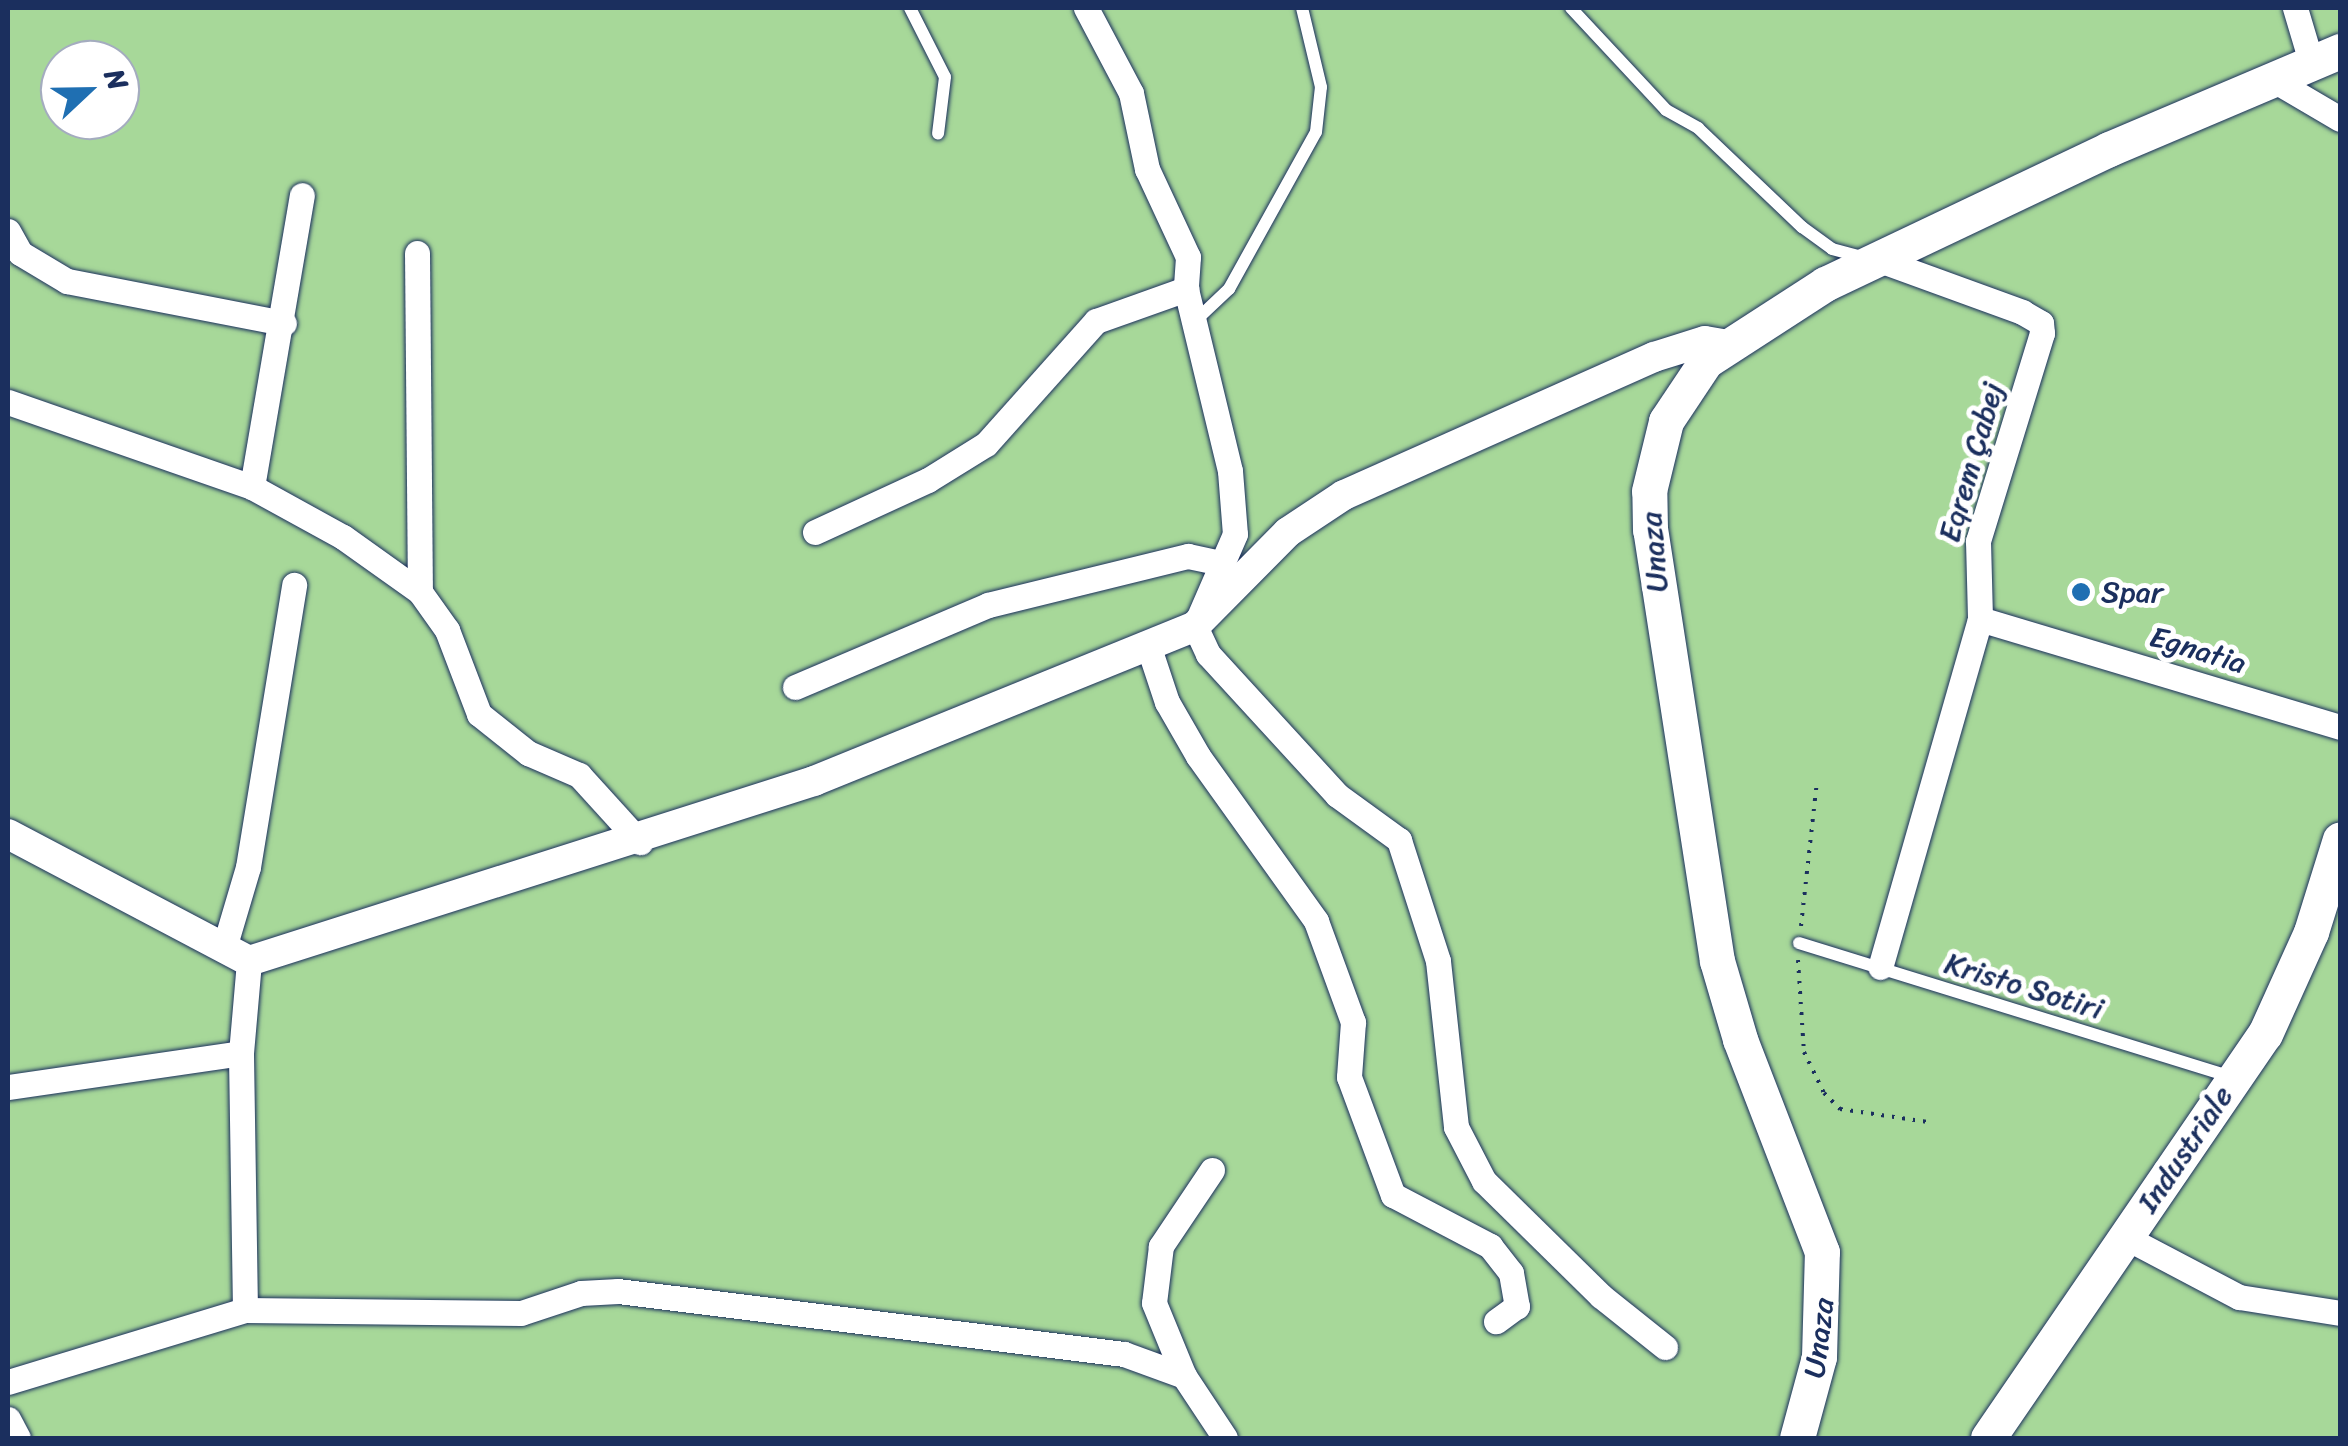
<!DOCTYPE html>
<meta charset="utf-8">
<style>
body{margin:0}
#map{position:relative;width:2348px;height:1446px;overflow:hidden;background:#ffedec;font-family:Sriracha,sans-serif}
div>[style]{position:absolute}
.green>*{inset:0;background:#a7d899}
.path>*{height:4px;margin-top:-2px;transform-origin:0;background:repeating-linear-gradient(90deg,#1b2f5e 0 2.5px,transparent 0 10.5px)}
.roads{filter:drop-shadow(0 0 2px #1b2f5e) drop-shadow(0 0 2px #1b2f5e)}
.service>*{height:12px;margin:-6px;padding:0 6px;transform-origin:6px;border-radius:6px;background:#fff}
.minor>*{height:25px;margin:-12.5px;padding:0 12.5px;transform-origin:12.5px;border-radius:12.5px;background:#fff}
.tertiary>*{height:30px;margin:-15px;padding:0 15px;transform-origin:15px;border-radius:15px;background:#fff}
.secondary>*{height:35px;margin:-17.5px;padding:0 17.5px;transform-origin:17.5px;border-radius:17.5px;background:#fff}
.dots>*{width:28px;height:28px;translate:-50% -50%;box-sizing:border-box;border:5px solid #fff;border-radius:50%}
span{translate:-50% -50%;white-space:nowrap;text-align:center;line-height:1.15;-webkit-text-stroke:10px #fff;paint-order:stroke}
.street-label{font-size:30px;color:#1b2f5e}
.poi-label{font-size:30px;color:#1b2f5e}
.left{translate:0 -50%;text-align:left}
.frame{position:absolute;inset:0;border:10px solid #1b2f5e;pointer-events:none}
.north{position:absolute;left:40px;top:40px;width:100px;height:100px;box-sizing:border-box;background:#fff;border:2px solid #a4acbf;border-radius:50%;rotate:68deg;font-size:28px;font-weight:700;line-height:40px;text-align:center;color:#1b2f5e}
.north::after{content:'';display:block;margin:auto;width:35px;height:45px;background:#1f6fb2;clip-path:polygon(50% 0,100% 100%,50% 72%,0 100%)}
</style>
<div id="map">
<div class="green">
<i style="clip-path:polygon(evenodd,8px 8px,2340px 8px,2340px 1438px,8px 1438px,8px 8px,60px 60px,120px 60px,120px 120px,60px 120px,60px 60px)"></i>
</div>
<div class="path">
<i style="left:1801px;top:926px;width:146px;rotate:-83.7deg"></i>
<i style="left:1798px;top:960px;width:92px;rotate:86.3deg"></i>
<i style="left:1804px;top:1052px;width:46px;rotate:64deg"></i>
<i style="left:1824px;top:1093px;width:23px;rotate:45deg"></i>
<i style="left:1840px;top:1109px;width:89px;rotate:8.4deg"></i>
</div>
<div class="roads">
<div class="service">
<i style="left:910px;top:8px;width:77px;rotate:63.1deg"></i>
<i style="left:945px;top:77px;width:57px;rotate:97deg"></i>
<i style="left:1571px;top:8px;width:139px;rotate:47deg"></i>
<i style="left:1666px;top:110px;width:37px;rotate:29deg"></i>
<i style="left:1698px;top:128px;width:144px;rotate:43.6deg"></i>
<i style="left:1802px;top:227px;width:37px;rotate:36deg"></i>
<i style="left:1832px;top:249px;width:31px;rotate:15deg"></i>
<i style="left:1193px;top:323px;width:50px;rotate:-43.4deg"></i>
<i style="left:1229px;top:289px;width:179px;rotate:-61deg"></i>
<i style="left:1316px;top:132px;width:45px;rotate:-83.7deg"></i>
<i style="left:1321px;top:87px;width:81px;rotate:-103.5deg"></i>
<i style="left:1799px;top:943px;width:452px;rotate:17.2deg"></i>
</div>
<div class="minor">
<i style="left:1086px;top:8px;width:96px;rotate:62.1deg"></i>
<i style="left:1131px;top:93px;width:78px;rotate:78.1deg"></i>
<i style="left:1147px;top:169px;width:97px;rotate:65deg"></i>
<i style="left:1188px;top:257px;width:32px;rotate:94deg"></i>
<i style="left:1186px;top:289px;width:187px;rotate:76.4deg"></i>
<i style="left:1230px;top:471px;width:63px;rotate:85.5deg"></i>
<i style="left:1235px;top:534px;width:100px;rotate:113.5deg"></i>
<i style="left:1195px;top:626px;width:31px;rotate:65deg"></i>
<i style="left:1208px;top:654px;width:191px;rotate:47.5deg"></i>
<i style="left:1337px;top:795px;width:77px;rotate:36deg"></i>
<i style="left:1399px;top:840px;width:127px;rotate:72.1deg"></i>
<i style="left:1438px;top:961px;width:167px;rotate:83.8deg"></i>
<i style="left:1456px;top:1127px;width:61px;rotate:62.6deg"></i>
<i style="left:1484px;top:1181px;width:164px;rotate:44.5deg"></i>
<i style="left:1601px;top:1296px;width:82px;rotate:38.6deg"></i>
<i style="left:2295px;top:8px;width:59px;rotate:73.4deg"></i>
<i style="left:2277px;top:82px;width:73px;rotate:30.4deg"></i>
<i style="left:8px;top:231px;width:25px;rotate:61deg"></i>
<i style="left:20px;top:253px;width:55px;rotate:30.8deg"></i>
<i style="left:67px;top:281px;width:221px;rotate:11deg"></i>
<i style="left:417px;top:253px;width:339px;rotate:89.5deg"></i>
<i style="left:1874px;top:258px;width:158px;rotate:20deg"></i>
<i style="left:2022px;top:312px;width:22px;rotate:30deg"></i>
<i style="left:2041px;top:323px;width:10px;rotate:84deg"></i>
<i style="left:2042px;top:333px;width:218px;rotate:107.1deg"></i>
<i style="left:1978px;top:541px;width:78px;rotate:88.5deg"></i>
<i style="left:1980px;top:619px;width:362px;rotate:106deg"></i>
<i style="left:8px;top:402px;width:258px;rotate:19.2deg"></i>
<i style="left:252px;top:487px;width:104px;rotate:28.8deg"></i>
<i style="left:343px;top:537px;width:95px;rotate:35.5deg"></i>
<i style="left:420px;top:592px;width:47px;rotate:54.6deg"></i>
<i style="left:447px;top:630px;width:90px;rotate:69.1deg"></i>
<i style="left:479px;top:714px;width:63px;rotate:38.5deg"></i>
<i style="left:528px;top:753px;width:56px;rotate:23.3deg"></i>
<i style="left:579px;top:775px;width:91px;rotate:47.7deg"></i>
<i style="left:252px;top:487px;width:296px;rotate:-80.3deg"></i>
<i style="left:815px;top:532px;width:124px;rotate:-24.7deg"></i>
<i style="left:928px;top:480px;width:68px;rotate:-31.8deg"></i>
<i style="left:986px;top:444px;width:165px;rotate:-48.2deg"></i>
<i style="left:1096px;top:321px;width:96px;rotate:-19.6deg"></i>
<i style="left:1980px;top:619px;width:376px;rotate:16.7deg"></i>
<i style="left:1148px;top:645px;width:60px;rotate:71.6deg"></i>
<i style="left:1167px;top:702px;width:62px;rotate:60.1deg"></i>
<i style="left:1198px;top:756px;width:203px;rotate:54.4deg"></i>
<i style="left:1316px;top:921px;width:108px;rotate:69.9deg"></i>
<i style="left:1353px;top:1022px;width:55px;rotate:94.2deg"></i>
<i style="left:1349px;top:1077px;width:126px;rotate:69.6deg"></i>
<i style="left:1393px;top:1195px;width:110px;rotate:27.7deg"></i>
<i style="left:1490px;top:1246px;width:34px;rotate:52deg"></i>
<i style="left:1511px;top:1273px;width:34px;rotate:80deg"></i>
<i style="left:1517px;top:1306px;width:26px;rotate:144deg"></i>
<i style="left:795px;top:687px;width:210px;rotate:-23deg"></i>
<i style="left:988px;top:605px;width:206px;rotate:-13.8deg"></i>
<i style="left:1188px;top:556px;width:33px;rotate:12deg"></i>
<i style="left:224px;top:948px;width:84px;rotate:-73.5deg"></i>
<i style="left:248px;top:867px;width:286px;rotate:-80.7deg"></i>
<i style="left:8px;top:1087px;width:235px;rotate:-8.3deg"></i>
<i style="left:1212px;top:1170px;width:92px;rotate:123.9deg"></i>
<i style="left:1161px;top:1246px;width:57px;rotate:97deg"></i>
<i style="left:1154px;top:1303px;width:79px;rotate:67.7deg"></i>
<i style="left:1184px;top:1376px;width:74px;rotate:56.5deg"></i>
<i style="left:2125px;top:1237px;width:129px;rotate:27.8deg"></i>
<i style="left:2239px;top:1297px;width:102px;rotate:9deg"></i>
<i style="left:245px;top:1310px;width:257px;rotate:-90.9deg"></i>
<i style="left:241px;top:1053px;width:92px;rotate:-85deg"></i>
<i style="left:8px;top:1382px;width:248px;rotate:-16.9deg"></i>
<i style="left:245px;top:1310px;width:276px;rotate:0.6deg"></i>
<i style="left:521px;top:1313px;width:63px;rotate:-18.4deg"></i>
<i style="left:581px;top:1293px;width:37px;rotate:-3deg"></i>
<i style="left:618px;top:1291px;width:510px;rotate:7.1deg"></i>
<i style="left:1124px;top:1354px;width:64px;rotate:20.1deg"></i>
<i style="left:8px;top:1419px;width:21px;rotate:62deg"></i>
</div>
<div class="tertiary">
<i style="left:8px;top:834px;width:272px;rotate:27.8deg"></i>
<i style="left:249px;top:961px;width:593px;rotate:-17.67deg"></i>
<i style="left:814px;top:781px;width:411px;rotate:-22.1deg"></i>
<i style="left:1195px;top:626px;width:132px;rotate:-45.3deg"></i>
<i style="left:1288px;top:532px;width:67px;rotate:-33.5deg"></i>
<i style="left:1344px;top:495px;width:339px;rotate:-24deg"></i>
<i style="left:1654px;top:357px;width:53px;rotate:-17.4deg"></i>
<i style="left:1705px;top:341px;width:22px;rotate:10deg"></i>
</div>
<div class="secondary">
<i style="left:1797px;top:1438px;width:84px;rotate:-74.8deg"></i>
<i style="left:1819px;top:1357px;width:105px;rotate:-88.4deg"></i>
<i style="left:1822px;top:1252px;width:228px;rotate:-111.1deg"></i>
<i style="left:1740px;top:1039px;width:81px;rotate:-106.4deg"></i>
<i style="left:1717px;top:961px;width:436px;rotate:-98.8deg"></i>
<i style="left:1650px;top:530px;width:39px;rotate:-91deg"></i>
<i style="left:1649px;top:491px;width:72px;rotate:-76.3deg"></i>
<i style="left:1666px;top:421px;width:72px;rotate:-56.3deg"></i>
<i style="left:1706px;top:361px;width:142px;rotate:-32.9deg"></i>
<i style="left:1825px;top:284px;width:314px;rotate:-25.4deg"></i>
<i style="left:2109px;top:149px;width:251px;rotate:-23deg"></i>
<i style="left:1988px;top:1438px;width:490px;rotate:-55.6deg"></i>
<i style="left:2265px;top:1034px;width:112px;rotate:-65.7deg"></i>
<i style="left:2311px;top:932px;width:97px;rotate:-72.7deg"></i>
</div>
</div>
<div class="dots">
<i style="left:2081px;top:592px;background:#1f6fb2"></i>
</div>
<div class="street-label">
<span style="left:1971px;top:462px;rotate:-74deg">Eqrem Çabej</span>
<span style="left:1654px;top:552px;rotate:-95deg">Unaza</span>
<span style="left:2198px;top:650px;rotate:17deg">Egnatia</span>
<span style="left:2024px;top:986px;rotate:17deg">Kristo Sotiri</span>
<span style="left:2185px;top:1149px;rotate:-56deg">Industriale</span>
<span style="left:1819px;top:1338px;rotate:-83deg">Unaza</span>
</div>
<div class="poi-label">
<span class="left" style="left:2101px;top:592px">Spar</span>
</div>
<div class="frame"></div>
<div class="north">N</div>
</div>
